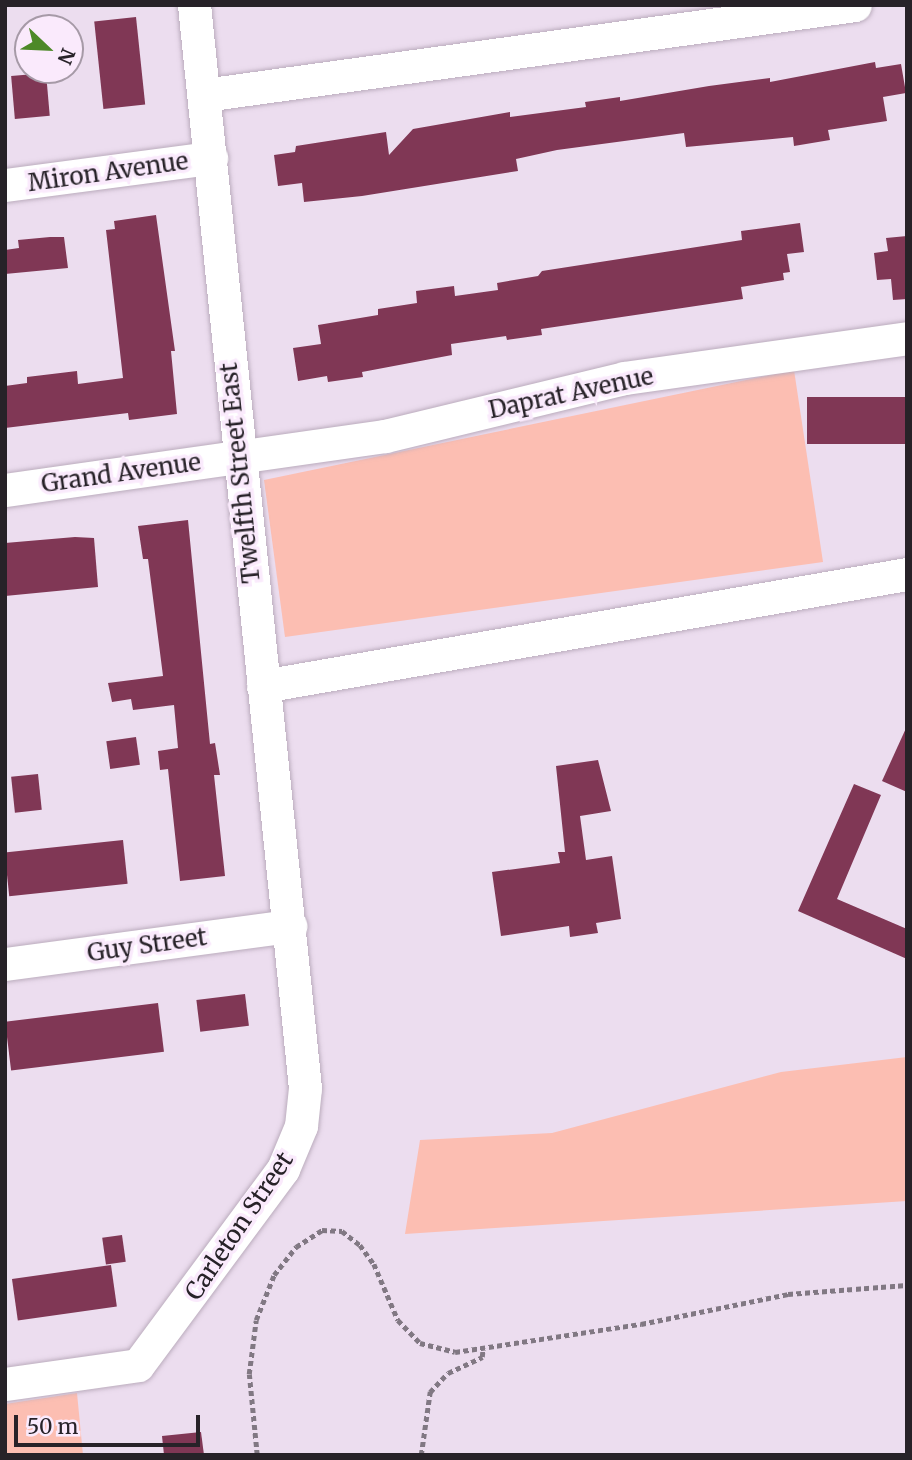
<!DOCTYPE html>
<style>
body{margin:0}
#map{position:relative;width:912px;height:1460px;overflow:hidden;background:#ecddef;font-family:Merriweather,serif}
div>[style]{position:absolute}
.green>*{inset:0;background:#fcbeb2}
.building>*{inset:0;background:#803755;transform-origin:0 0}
.path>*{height:4.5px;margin-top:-2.25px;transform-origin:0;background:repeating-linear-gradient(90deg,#817883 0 5px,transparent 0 8.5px)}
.roads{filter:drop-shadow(0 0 2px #bbacbd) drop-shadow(0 0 2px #bbacbd)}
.minor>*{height:33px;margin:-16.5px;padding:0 16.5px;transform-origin:16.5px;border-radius:16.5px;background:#fff}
span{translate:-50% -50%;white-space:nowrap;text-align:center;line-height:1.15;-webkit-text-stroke:7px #faeafc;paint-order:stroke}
.street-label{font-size:24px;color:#272228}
.frame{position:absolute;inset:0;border:7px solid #272228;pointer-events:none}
.north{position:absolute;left:14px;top:14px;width:70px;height:70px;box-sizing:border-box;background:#faeafc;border:2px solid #a69aa7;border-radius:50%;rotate:113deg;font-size:19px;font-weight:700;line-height:28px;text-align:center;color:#272228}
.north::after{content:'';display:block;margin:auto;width:24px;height:32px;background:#4d8928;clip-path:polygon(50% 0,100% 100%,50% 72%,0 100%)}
.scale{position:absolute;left:14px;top:1415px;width:186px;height:32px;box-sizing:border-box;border:4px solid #272228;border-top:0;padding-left:9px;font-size:21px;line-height:24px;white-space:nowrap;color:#272228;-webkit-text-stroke:5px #faeafc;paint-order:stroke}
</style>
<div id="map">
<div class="green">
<i style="clip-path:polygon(794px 370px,823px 562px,285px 637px,264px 480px)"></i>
<i style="clip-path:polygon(907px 1057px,907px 1201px,405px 1234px,420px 1140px,552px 1133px,781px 1072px)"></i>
<i style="clip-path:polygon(77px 1393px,83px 1455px,5px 1455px,5px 1404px)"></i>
</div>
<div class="building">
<i style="left:136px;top:17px;width:88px;height:42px;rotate:84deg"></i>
<i style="clip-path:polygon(875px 62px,876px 68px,901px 64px,906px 93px,883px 97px,887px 121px,828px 130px,830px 140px,794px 146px,793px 137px,686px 147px,684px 133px,557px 150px,516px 159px,518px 171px,362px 196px,304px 202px,302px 183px,278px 186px,274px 155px,295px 152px,296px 146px,386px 132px,389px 155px,413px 129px,510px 112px,510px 117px,586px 107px,585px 102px,620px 97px,620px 101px,709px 86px,770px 78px,770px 82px)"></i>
<i style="left:46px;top:73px;width:43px;height:35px;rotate:85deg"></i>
<i style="clip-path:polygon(156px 215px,175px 351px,171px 351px,177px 414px,129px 420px,128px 413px,5px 428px,5px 386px,27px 383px,27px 377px,77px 371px,78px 384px,123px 378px,106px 230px,115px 229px,114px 221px)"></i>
<i style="clip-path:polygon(800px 223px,804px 252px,787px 254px,790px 272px,783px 273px,784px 280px,741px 287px,743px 299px,541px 329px,542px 335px,507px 340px,506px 336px,451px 344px,452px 355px,362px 372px,363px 377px,328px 382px,327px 376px,298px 381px,293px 348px,321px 344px,318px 325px,378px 315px,378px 309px,417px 303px,416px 291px,454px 286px,455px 296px,498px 290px,497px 283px,538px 276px,542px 271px,742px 240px,741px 231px)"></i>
<i style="clip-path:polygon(907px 236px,907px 299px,893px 300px,891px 279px,877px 280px,874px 253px,888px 251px,886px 238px)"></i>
<i style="clip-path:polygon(50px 237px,64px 237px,68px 268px,5px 274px,5px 250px,19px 248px,18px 240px)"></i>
<i style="left:907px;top:397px;width:47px;height:100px;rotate:90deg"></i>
<i style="clip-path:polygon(188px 520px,210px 744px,215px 743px,220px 775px,214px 775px,225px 876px,180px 881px,168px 769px,160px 770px,158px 751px,178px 748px,174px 705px,133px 710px,131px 699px,112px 702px,108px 683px,163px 676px,148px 559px,143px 559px,138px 526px)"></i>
<i style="clip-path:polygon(75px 537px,94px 538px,98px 587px,5px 596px,5px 543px)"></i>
<i style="clip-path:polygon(907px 726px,907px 792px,882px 781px)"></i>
<i style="left:136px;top:737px;width:28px;height:30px;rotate:82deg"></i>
<i style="clip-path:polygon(598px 760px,611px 811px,580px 816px,586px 860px,612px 856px,621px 919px,596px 923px,598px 933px,570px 937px,569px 926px,501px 936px,492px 872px,560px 863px,558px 852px,565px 852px,556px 766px)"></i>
<i style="left:38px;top:774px;width:36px;height:27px;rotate:84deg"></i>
<i style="clip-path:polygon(854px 784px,881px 795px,837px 899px,907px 929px,907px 959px,798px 911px)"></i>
<i style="left:123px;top:840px;width:44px;height:119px;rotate:84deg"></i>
<i style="left:245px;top:994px;width:32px;height:49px;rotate:83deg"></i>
<i style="left:158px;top:1003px;width:49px;height:154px;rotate:83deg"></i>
<i style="left:122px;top:1235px;width:27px;height:20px;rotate:82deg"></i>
<i style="left:111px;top:1265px;width:42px;height:100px;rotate:82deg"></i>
<i style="clip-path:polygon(201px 1432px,204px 1455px,164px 1455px,162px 1436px)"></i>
</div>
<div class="path">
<i style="left:257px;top:1455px;width:81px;rotate:-95.6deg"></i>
<i style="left:249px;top:1374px;width:54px;rotate:-82.6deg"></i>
<i style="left:256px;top:1320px;width:48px;rotate:-68.2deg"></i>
<i style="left:274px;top:1275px;width:36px;rotate:-52deg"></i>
<i style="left:296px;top:1247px;width:31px;rotate:-33deg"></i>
<i style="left:322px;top:1230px;width:20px;rotate:3deg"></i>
<i style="left:342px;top:1231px;width:23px;rotate:38deg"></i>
<i style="left:360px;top:1245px;width:24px;rotate:54deg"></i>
<i style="left:374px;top:1264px;width:61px;rotate:66.8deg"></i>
<i style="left:398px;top:1320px;width:32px;rotate:46deg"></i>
<i style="left:420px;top:1343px;width:36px;rotate:14deg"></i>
<i style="left:455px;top:1352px;width:188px;rotate:-8.6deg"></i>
<i style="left:641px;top:1324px;width:150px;rotate:-11.5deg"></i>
<i style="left:788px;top:1294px;width:119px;rotate:-4.3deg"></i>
<i style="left:421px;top:1455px;width:64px;rotate:-81.9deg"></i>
<i style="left:430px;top:1392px;width:26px;rotate:-47deg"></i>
<i style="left:448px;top:1373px;width:38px;rotate:-25deg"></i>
<i style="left:482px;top:1357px;width:9px;rotate:-84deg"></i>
</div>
<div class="roads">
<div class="minor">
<i style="left:204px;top:95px;width:657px;rotate:-7.87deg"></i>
<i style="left:5px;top:185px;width:208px;rotate:-7.5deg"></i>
<i style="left:5px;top:490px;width:384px;rotate:-8.1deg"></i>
<i style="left:385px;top:436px;width:246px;rotate:-13.6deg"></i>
<i style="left:624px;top:378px;width:286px;rotate:-8deg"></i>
<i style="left:263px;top:686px;width:654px;rotate:-9.87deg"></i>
<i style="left:5px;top:964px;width:288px;rotate:-7.6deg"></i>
<i style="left:5px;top:1384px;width:134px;rotate:-8.1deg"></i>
<i style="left:138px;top:1365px;width:244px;rotate:-53.5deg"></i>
<i style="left:283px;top:1169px;width:47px;rotate:-67.3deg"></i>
<i style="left:301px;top:1126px;width:38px;rotate:-84deg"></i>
<i style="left:305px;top:1088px;width:1089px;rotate:-95.85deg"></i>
</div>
</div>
<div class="street-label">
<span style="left:108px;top:172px;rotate:-8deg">Miron Avenue</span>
<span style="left:571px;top:393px;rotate:-12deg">Daprat Avenue</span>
<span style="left:121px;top:473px;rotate:-8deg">Grand Avenue</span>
<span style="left:240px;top:473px;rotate:-96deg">Twelfth Street East</span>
<span style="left:147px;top:945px;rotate:-8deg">Guy Street</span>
<span style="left:239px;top:1226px;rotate:-56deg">Carleton Street</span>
</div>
<div class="frame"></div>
<div class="north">N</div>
<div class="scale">50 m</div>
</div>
